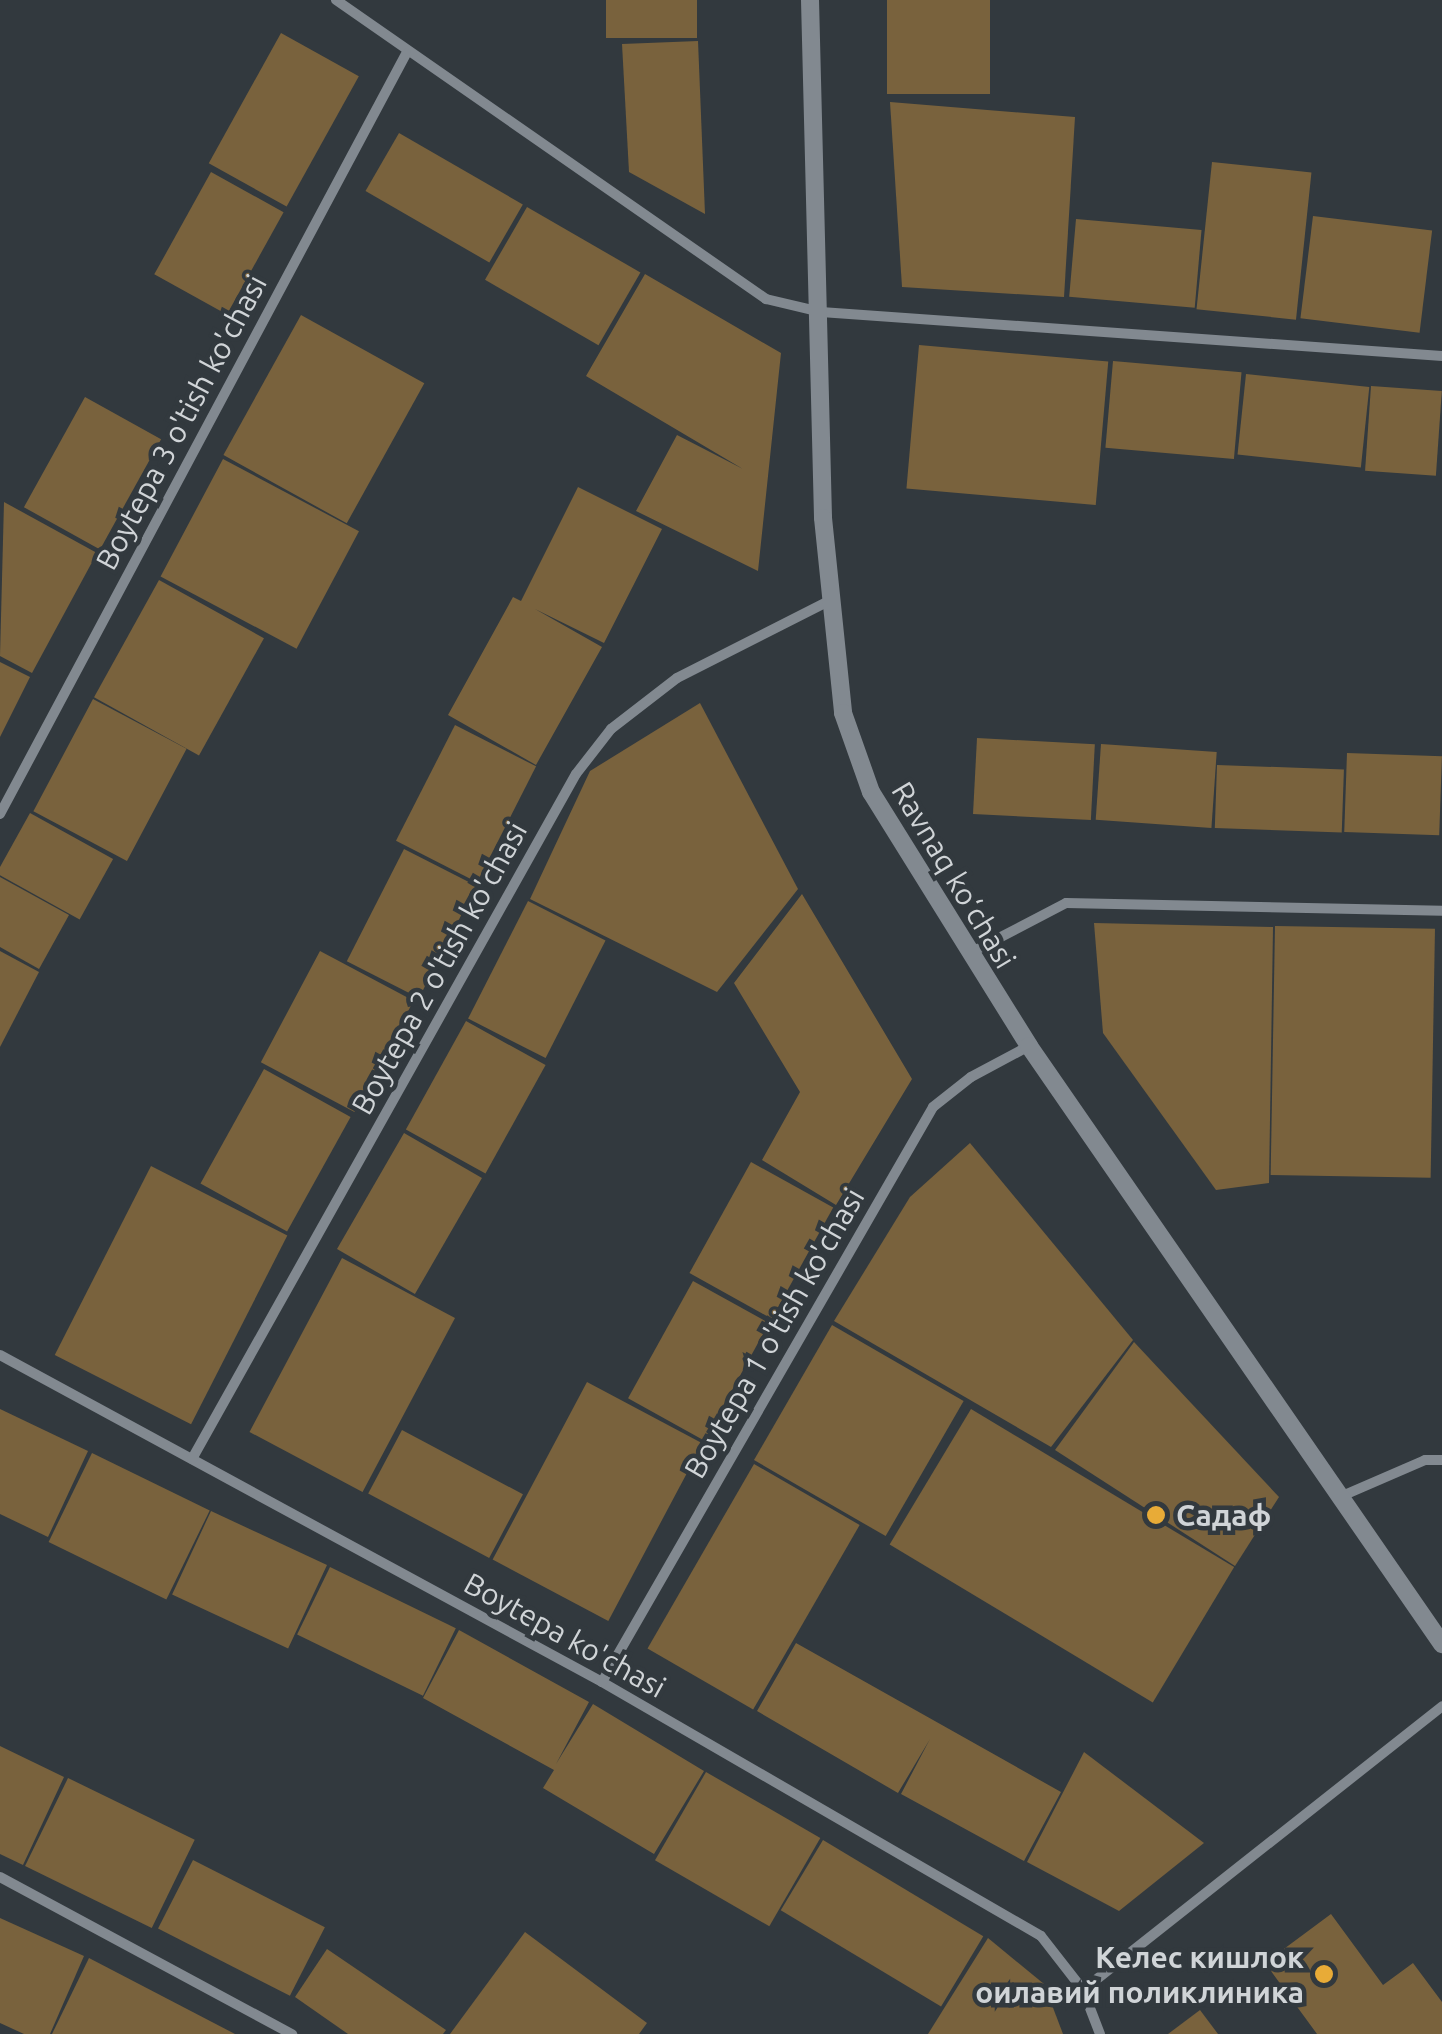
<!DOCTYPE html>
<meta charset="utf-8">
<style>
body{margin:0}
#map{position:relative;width:1442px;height:2034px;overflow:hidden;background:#32393e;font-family:Ubuntu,sans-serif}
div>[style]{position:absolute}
.building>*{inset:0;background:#79623d;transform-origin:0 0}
.minor>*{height:10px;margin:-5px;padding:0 5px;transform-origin:5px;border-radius:5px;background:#828990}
.tertiary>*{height:18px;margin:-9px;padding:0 9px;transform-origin:9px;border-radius:9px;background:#828990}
.dots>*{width:28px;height:28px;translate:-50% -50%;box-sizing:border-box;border:5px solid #32393e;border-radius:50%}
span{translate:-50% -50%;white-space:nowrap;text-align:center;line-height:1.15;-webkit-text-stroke:9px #32393e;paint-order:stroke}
.street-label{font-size:30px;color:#d0d4d7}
.poi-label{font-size:30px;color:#d0d4d7;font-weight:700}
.left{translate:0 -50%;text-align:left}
.right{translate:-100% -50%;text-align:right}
</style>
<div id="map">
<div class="building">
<i style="left:606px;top:0;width:91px;height:38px"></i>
<i style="left:887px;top:0;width:103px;height:94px"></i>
<i style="left:281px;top:33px;width:89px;height:149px;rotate:29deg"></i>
<i style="clip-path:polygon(698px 41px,705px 214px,629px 172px,622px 44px)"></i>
<i style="clip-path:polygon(890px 102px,1075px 117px,1064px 297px,902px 287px)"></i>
<i style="left:399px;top:133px;width:143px;height:67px;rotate:30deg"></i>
<i style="left:1212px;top:162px;width:100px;height:148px;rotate:6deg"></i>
<i style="left:211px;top:172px;width:83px;height:117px;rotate:29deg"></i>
<i style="left:527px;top:207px;width:131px;height:84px;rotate:30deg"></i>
<i style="left:1313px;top:216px;width:120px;height:103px;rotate:7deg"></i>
<i style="left:1076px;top:219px;width:126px;height:78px;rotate:5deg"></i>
<i style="clip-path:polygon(645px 274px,781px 353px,758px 571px,636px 511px,677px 435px,743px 469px,586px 376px)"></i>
<i style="left:301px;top:315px;width:141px;height:160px;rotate:29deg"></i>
<i style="left:919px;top:345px;width:190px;height:144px;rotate:5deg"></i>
<i style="left:1113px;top:361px;width:129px;height:87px;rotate:5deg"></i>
<i style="left:1246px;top:374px;width:124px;height:81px;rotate:6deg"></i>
<i style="left:1371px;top:386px;width:71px;height:85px;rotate:4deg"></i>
<i style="left:85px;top:397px;width:87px;height:126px;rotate:29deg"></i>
<i style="left:223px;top:459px;width:154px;height:133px;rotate:28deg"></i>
<i style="clip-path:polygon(578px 487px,662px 529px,604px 643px,535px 609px,602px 647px,536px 765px,448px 715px,513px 597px,521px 601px)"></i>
<i style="clip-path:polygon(4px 502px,97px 553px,32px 673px,0 656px)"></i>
<i style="left:159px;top:580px;width:120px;height:134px;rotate:29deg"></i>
<i style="clip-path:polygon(0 662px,30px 677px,0 737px)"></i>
<i style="left:93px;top:699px;width:106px;height:127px;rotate:28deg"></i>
<i style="clip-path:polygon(700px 703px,798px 889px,717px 992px,530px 899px,590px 771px)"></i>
<i style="left:455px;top:725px;width:91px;height:130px;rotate:27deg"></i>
<i style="left:977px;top:738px;width:118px;height:76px;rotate:3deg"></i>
<i style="left:1101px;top:744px;width:116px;height:76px;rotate:4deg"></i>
<i style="left:1347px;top:753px;width:95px;height:79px;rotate:2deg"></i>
<i style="left:1217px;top:765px;width:127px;height:63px;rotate:2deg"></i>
<i style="left:30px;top:813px;width:95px;height:69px;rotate:29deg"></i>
<i style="left:404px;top:849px;width:81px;height:126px;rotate:27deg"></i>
<i style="clip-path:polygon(0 877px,69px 915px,39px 969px,0 947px)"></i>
<i style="clip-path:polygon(802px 894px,912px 1079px,836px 1205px,762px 1160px,800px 1092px,734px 983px)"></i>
<i style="left:528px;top:901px;width:87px;height:132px;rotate:27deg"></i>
<i style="clip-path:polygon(1094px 923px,1273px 927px,1269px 1183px,1216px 1190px,1103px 1033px)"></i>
<i style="left:1275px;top:926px;width:160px;height:249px;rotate:1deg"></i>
<i style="clip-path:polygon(0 951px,39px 972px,0 1047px)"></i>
<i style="left:320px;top:951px;width:106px;height:126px;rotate:28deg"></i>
<i style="left:466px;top:1021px;width:91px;height:124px;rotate:29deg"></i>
<i style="left:264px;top:1069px;width:99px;height:131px;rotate:29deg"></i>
<i style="left:404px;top:1133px;width:90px;height:134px;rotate:30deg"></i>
<i style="clip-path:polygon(970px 1143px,1133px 1340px,1051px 1447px,834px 1321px,910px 1197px)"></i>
<i style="left:751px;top:1162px;width:94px;height:127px;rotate:29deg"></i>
<i style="left:151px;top:1166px;width:153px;height:212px;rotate:27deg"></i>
<i style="left:342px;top:1258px;width:128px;height:197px;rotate:28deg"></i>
<i style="left:693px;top:1281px;width:87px;height:134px;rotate:29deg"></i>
<i style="left:832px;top:1325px;width:152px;height:156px;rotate:30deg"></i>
<i style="clip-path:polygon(1134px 1342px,1279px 1497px,1235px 1566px,1055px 1450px)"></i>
<i style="left:587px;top:1382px;width:131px;height:201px;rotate:28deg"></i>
<i style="clip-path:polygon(0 1409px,88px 1451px,48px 1537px,0 1514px)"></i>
<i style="left:971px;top:1409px;width:307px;height:158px;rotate:31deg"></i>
<i style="left:402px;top:1430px;width:137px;height:72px;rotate:28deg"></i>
<i style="left:92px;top:1453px;width:131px;height:99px;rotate:26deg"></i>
<i style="left:754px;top:1464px;width:122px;height:213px;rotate:30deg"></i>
<i style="left:211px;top:1511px;width:128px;height:92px;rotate:25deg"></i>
<i style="left:330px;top:1567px;width:140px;height:75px;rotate:26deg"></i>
<i style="clip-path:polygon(459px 1630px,589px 1702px,556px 1764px,593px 1704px,704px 1771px,654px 1854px,543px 1788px,554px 1770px,423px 1698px)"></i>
<i style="clip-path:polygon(796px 1643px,1061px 1792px,1024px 1861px,901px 1794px,930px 1739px,898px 1793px,757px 1711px)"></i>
<i style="clip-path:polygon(0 1746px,64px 1777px,23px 1865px,0 1854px)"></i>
<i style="clip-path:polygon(1084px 1752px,1204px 1843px,1119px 1911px,1027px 1862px)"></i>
<i style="left:706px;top:1772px;width:132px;height:102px;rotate:30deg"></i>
<i style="left:68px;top:1778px;width:141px;height:98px;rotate:26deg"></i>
<i style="left:823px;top:1840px;width:187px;height:82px;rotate:31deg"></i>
<i style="left:193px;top:1860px;width:148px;height:77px;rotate:27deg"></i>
<i style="clip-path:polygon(1331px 1914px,1383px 1985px,1413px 1963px,1442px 2002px,1442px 2034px,1317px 2034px,1265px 1963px)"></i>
<i style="clip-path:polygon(0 1918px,84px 1956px,50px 2034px,24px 2034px,0 2023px)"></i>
<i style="clip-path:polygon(525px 1932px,647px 2023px,639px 2034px,450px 2034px)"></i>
<i style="clip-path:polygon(988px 1938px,1044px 1984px,1063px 2034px,928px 2034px)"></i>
<i style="clip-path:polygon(327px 1949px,446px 2030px,443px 2034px,348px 2034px,295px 1997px)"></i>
<i style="clip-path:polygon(89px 1958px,235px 2034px,52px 2034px)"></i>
<i style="clip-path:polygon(1200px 2010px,1218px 2034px,1168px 2034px)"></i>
</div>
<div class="minor">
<i style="left:336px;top:0;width:524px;rotate:34.81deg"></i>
<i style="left:766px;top:299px;width:57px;rotate:13.3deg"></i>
<i style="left:821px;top:312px;width:623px;rotate:4.05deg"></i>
<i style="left:0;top:814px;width:862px;rotate:-61.89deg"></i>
<i style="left:970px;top:953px;width:108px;rotate:-27.5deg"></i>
<i style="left:1066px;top:903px;width:376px;rotate:1.2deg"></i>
<i style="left:0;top:1355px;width:685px;rotate:28.51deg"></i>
<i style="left:602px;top:1682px;width:507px;rotate:30.05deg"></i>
<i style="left:1041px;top:1936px;width:68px;rotate:52.1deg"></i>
<i style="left:192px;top:1459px;width:785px;rotate:-60.73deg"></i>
<i style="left:576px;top:774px;width:57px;rotate:-52.1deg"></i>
<i style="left:611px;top:729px;width:83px;rotate:-37.7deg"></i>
<i style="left:677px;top:678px;width:173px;rotate:-26.9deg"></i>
<i style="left:1342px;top:1496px;width:90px;rotate:-23.4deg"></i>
<i style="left:1425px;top:1460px;width:17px"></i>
<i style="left:602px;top:1682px;width:663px;rotate:-60.07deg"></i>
<i style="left:933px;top:1107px;width:48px;rotate:-38.3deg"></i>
<i style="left:971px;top:1077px;width:66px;rotate:-28.1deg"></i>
<i style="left:0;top:1877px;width:332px;rotate:28.3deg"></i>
<i style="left:1100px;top:2034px;width:47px;rotate:-111.1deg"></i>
<i style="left:1083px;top:1990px;width:458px;rotate:-38.3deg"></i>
</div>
<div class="tertiary">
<i style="left:810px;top:0;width:518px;rotate:88.56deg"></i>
<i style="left:823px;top:518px;width:196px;rotate:84.1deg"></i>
<i style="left:843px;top:713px;width:84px;rotate:70.5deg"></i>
<i style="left:871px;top:792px;width:299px;rotate:58.1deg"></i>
<i style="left:1029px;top:1046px;width:727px;rotate:55.37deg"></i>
</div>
<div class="dots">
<i style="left:1156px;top:1515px;background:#e8ab37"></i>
<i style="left:1324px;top:1974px;background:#e8ab37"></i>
</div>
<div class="street-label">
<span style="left:181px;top:422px;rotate:-62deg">Boytepa 3 o'tish ko'chasi</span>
<span style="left:954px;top:875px;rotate:59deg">Ravnaq ko‘chasi</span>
<span style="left:439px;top:968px;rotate:-61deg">Boytepa 2 o'tish ko'chasi</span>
<span style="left:774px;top:1333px;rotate:-60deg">Boytepa 1 o'tish ko'chasi</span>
<span style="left:565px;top:1635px;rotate:29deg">Boytepa ko'chasi</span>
</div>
<div class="poi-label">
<span class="left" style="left:1176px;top:1515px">Садаф</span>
<span class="right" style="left:1304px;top:1974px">Келес кишлок<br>оилавий поликлиника</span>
</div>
</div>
